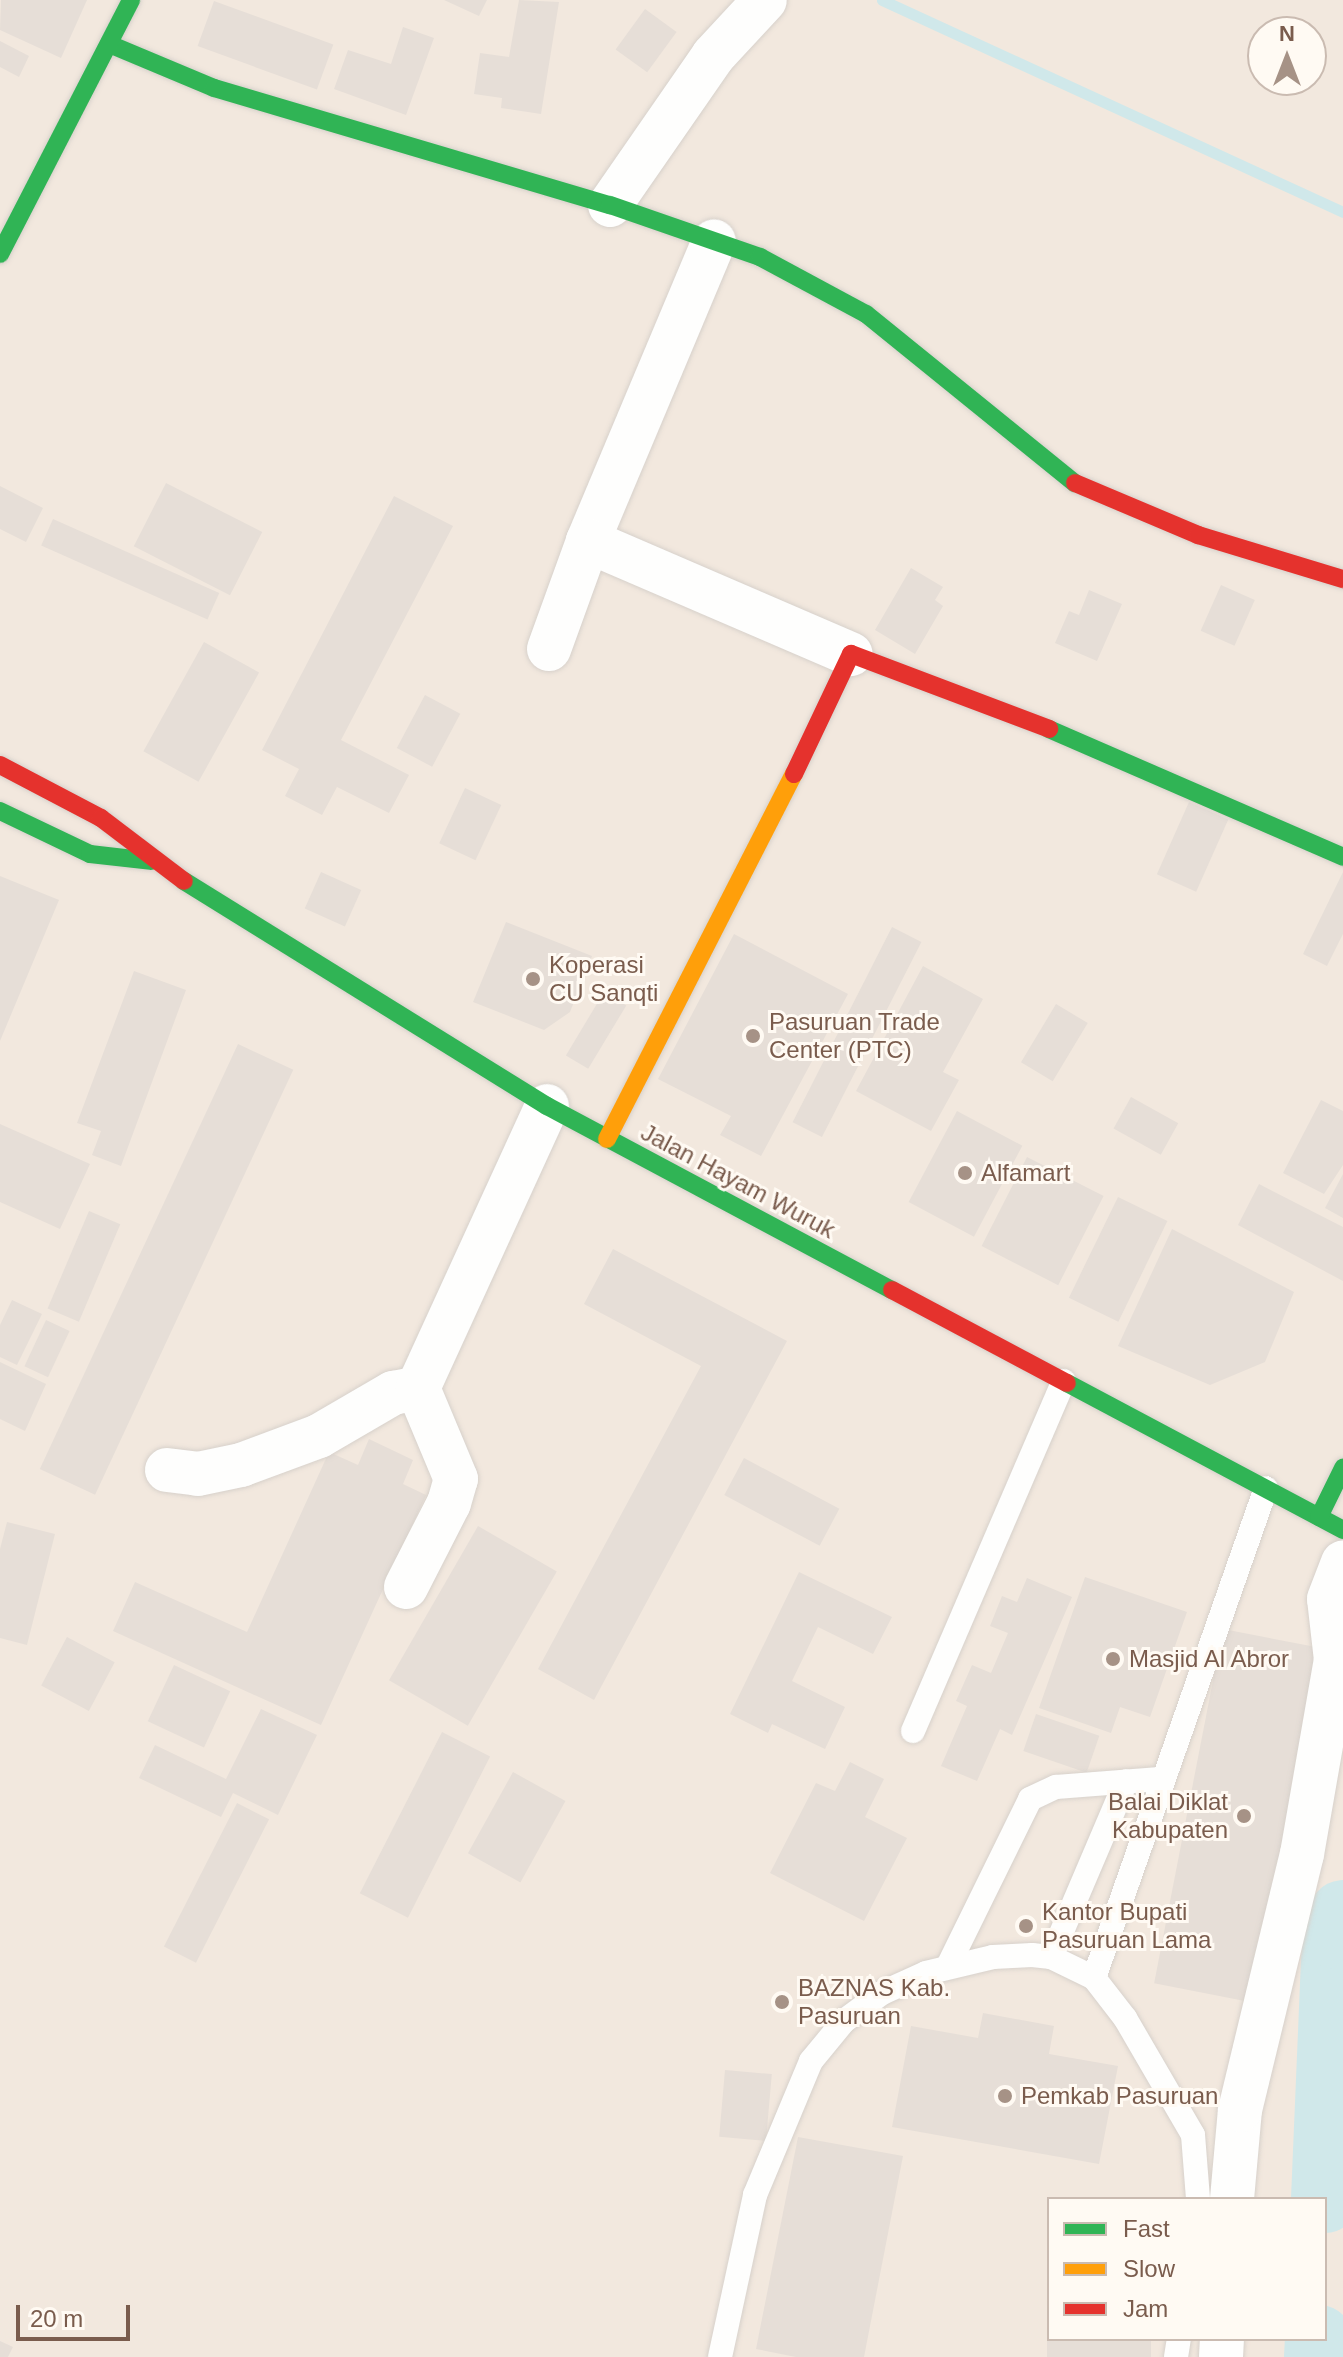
<!DOCTYPE html>
<style>
body{margin:0}
#map{position:relative;width:1343px;height:2357px;overflow:hidden;background:#f9f5f0;font-family:Arial,sans-serif}
div>[style]{position:absolute}
.residential>*{inset:0;background:#f2e8de}
.stream>*{height:11px;margin:-5.5px;padding:0 5.5px;transform-origin:5.5px;border-radius:5.5px;background:#d0e8ea}
.river>*{height:68px;margin:-34px;padding:0 34px;transform-origin:34px;border-radius:34px;background:#d0e8ea}
.building>*{inset:0;background:#e6ded7;transform-origin:0 0}
.roads{filter:drop-shadow(0 0 2px #d7d1cb) drop-shadow(0 0 2px #d7d1cb)}
.lane>*{height:24px;margin:-12px;padding:0 12px;transform-origin:12px;border-radius:12px;background:#fefefd}
.street>*{height:44px;margin:-22px;padding:0 22px;transform-origin:22px;border-radius:22px;background:#fefefd}
.fast>*{height:18px;margin:-9px;padding:0 9px;transform-origin:9px;border-radius:9px;background:#30b455}
.slow>*{height:18px;margin:-9px;padding:0 9px;transform-origin:9px;border-radius:9px;background:#ff9f0a}
.jam>*{height:18px;margin:-9px;padding:0 9px;transform-origin:9px;border-radius:9px;background:#e5322d}
.dots>*{width:22px;height:22px;translate:-50% -50%;box-sizing:border-box;border:4px solid #fffaf3;border-radius:50%}
span{translate:-50% -50%;white-space:nowrap;text-align:center;line-height:1.15;-webkit-text-stroke:6px #fffaf3;paint-order:stroke}
.poi-label{font-size:24px;color:#7a5c4d}
.left{translate:0 -50%;text-align:left}
.right{translate:-100% -50%;text-align:right}
.street-label{font-size:24px;color:#7a5c4d}
.legend{position:absolute;left:1047px;top:2197px;width:280px;height:144px;box-sizing:border-box;background:#fffaf3;border:2px solid #cabbb1;margin:0;padding:10px 14px;list-style:none;font-size:24px;color:#7a5c4d}
.legend li{display:flex;align-items:center;gap:16px;height:40px}
.legend b{width:40px;border:2px solid #cabbb1}
.north{position:absolute;left:1247px;top:16px;width:80px;height:80px;box-sizing:border-box;background:#fffaf3;border:2px solid #cabbb1;border-radius:50%;rotate:0deg;font-size:22px;font-weight:700;line-height:32px;text-align:center;color:#7a5c4d}
.north::after{content:'';display:block;margin:auto;width:28px;height:36px;background:#a69286;clip-path:polygon(50% 0,100% 100%,50% 72%,0 100%)}
.scale{position:absolute;left:16px;top:2305px;width:114px;height:36px;box-sizing:border-box;border:4px solid #7a5c4d;border-top:0;padding-left:10px;font-size:24px;line-height:28px;white-space:nowrap;color:#7a5c4d;-webkit-text-stroke:6px #fffaf3;paint-order:stroke}
</style>
<div id="map">
<div class="residential">
<i style="clip-path:polygon(evenodd,0 0,1343px 0,1343px 2357px,0 2357px,0 0,1263px 32px,1311px 32px,1311px 80px,1263px 80px,1263px 32px,0 0,1049px 2199px,1325px 2199px,1325px 2339px,1049px 2339px,1049px 2199px)"></i>
</div>
<div class="stream">
<i style="left:882px;top:0;width:507px;rotate:24.7deg"></i>
</div>
<div class="river">
<i style="left:1325px;top:2199px;width:264px;rotate:-87.6deg"></i>
<i style="left:1336px;top:1935px;width:22px;rotate:-72deg"></i>
<i style="left:1318px;top:2357px;width:18px;rotate:-87deg"></i>
</div>
<div class="building">
<i style="clip-path:polygon(1px 0,87px 0,61px 58px,0 30px)"></i>
<i style="clip-path:polygon(444px 0,487px 0,479px 16px)"></i>
<i style="clip-path:polygon(519px 0,559px 2px,541px 114px,501px 108px,502px 98px,474px 94px,480px 53px,509px 57px)"></i>
<i style="left:214px;top:1px;width:127px;height:48px;rotate:20deg"></i>
<i style="left:645px;top:9px;width:39px;height:50px;rotate:36deg"></i>
<i style="clip-path:polygon(403px 27px,434px 38px,406px 115px,334px 89px,348px 50px,391px 64px)"></i>
<i style="clip-path:polygon(0 41px,29px 56px,19px 77px,0 67px)"></i>
<i style="left:166px;top:483px;width:108px;height:71px;rotate:27deg"></i>
<i style="clip-path:polygon(0 486px,43px 508px,26px 542px,0 529px)"></i>
<i style="clip-path:polygon(394px 496px,453px 526px,341px 740px,409px 775px,389px 813px,337px 787px,322px 815px,285px 796px,299px 769px,262px 750px)"></i>
<i style="left:53px;top:519px;width:182px;height:29px;rotate:24deg"></i>
<i style="clip-path:polygon(911px 568px,943px 587px,935px 600px,943px 606px,915px 654px,875px 630px)"></i>
<i style="left:1221px;top:585px;width:37px;height:50px;rotate:24deg"></i>
<i style="clip-path:polygon(1089px 590px,1122px 604px,1097px 661px,1055px 643px,1069px 611px,1079px 615px)"></i>
<i style="left:204px;top:642px;width:63px;height:125px;rotate:29deg"></i>
<i style="left:425px;top:695px;width:40px;height:60px;rotate:28deg"></i>
<i style="left:465px;top:788px;width:40px;height:61px;rotate:25deg"></i>
<i style="left:1189px;top:802px;width:43px;height:79px;rotate:24deg"></i>
<i style="left:321px;top:872px;width:44px;height:40px;rotate:24deg"></i>
<i style="clip-path:polygon(1343px 872px,1343px 934px,1327px 966px,1303px 954px)"></i>
<i style="clip-path:polygon(0 876px,59px 900px,0 1041px)"></i>
<i style="clip-path:polygon(506px 922px,592px 956px,570px 1012px,544px 1030px,473px 1002px)"></i>
<i style="left:892px;top:927px;width:33px;height:219px;rotate:27deg"></i>
<i style="clip-path:polygon(734px 934px,848px 994px,761px 1156px,720px 1135px,731px 1116px,658px 1079px)"></i>
<i style="clip-path:polygon(923px 966px,983px 999px,943px 1072px,959px 1080px,931px 1131px,856px 1091px)"></i>
<i style="clip-path:polygon(134px 971px,186px 990px,121px 1166px,92px 1155px,101px 1131px,77px 1123px)"></i>
<i style="left:604px;top:992px;width:26px;height:74px;rotate:31deg"></i>
<i style="left:1056px;top:1004px;width:37px;height:68px;rotate:31deg"></i>
<i style="left:238px;top:1044px;width:61px;height:469px;rotate:25deg"></i>
<i style="left:1131px;top:1097px;width:54px;height:36px;rotate:29deg"></i>
<i style="clip-path:polygon(1321px 1100px,1343px 1111px,1343px 1165px,1324px 1194px,1283px 1173px)"></i>
<i style="left:957px;top:1111px;width:74px;height:103px;rotate:28deg"></i>
<i style="clip-path:polygon(0 1124px,90px 1164px,60px 1229px,0 1202px)"></i>
<i style="left:1027px;top:1157px;width:86px;height:100px;rotate:27deg"></i>
<i style="clip-path:polygon(1343px 1174px,1343px 1218px,1325px 1208px)"></i>
<i style="clip-path:polygon(1259px 1184px,1343px 1227px,1343px 1281px,1238px 1225px)"></i>
<i style="left:1118px;top:1197px;width:55px;height:112px;rotate:26deg"></i>
<i style="left:89px;top:1211px;width:34px;height:106px;rotate:23deg"></i>
<i style="clip-path:polygon(1172px 1229px,1294px 1292px,1265px 1362px,1210px 1385px,1118px 1346px)"></i>
<i style="clip-path:polygon(613px 1249px,787px 1341px,594px 1700px,538px 1669px,701px 1366px,584px 1304px)"></i>
<i style="clip-path:polygon(12px 1300px,42px 1314px,17px 1365px,0 1357px,0 1325px)"></i>
<i style="left:46px;top:1320px;width:26px;height:51px;rotate:25deg"></i>
<i style="clip-path:polygon(0 1362px,46px 1384px,25px 1431px,0 1419px)"></i>
<i style="clip-path:polygon(369px 1439px,413px 1460px,403px 1484px,426px 1495px,321px 1725px,113px 1631px,135px 1582px,247px 1632px,329px 1452px,358px 1465px)"></i>
<i style="left:744px;top:1458px;width:108px;height:42px;rotate:28deg"></i>
<i style="clip-path:polygon(7px 1522px,55px 1534px,27px 1645px,0 1638px,0 1549px)"></i>
<i style="left:478px;top:1526px;width:91px;height:178px;rotate:30deg"></i>
<i style="clip-path:polygon(799px 1572px,892px 1617px,873px 1654px,818px 1627px,792px 1681px,845px 1707px,825px 1749px,772px 1724px,768px 1733px,730px 1714px)"></i>
<i style="clip-path:polygon(1085px 1577px,1187px 1612px,1150px 1717px,1120px 1707px,1111px 1733px,1039px 1708px)"></i>
<i style="clip-path:polygon(1027px 1578px,1072px 1597px,1012px 1735px,1000px 1729px,977px 1781px,941px 1766px,967px 1706px,956px 1701px,972px 1665px,991px 1673px,1008px 1633px,990px 1626px,1002px 1596px,1017px 1602px)"></i>
<i style="left:1223px;top:1629px;width:112px;height:361px;rotate:11deg"></i>
<i style="left:67px;top:1637px;width:54px;height:55px;rotate:28deg"></i>
<i style="left:174px;top:1665px;width:62px;height:62px;rotate:25deg"></i>
<i style="clip-path:polygon(261px 1709px,317px 1735px,278px 1815px,233px 1793px,221px 1817px,139px 1778px,155px 1745px,226px 1779px)"></i>
<i style="left:1036px;top:1714px;width:67px;height:39px;rotate:19deg"></i>
<i style="left:442px;top:1732px;width:54px;height:181px;rotate:27deg"></i>
<i style="clip-path:polygon(850px 1762px,884px 1779px,865px 1817px,907px 1838px,864px 1921px,770px 1873px,816px 1783px,835px 1791px)"></i>
<i style="left:513px;top:1772px;width:60px;height:93px;rotate:29deg"></i>
<i style="left:237px;top:1803px;width:36px;height:161px;rotate:27deg"></i>
<i style="clip-path:polygon(983px 2013px,1054px 2026px,1049px 2054px,1118px 2066px,1099px 2164px,892px 2127px,911px 2026px,978px 2038px)"></i>
<i style="left:725px;top:2070px;width:47px;height:67px;rotate:5deg"></i>
<i style="clip-path:polygon(798px 2137px,903px 2156px,864px 2357px,796px 2357px,756px 2349px)"></i>
<i style="left:1047px;top:2339px;width:104px;height:19px"></i>
<i style="clip-path:polygon(0 2341px,13px 2347px,8px 2357px,0 2357px)"></i>
</div>
<div class="roads">
<div class="lane">
<i style="left:913px;top:1731px;width:381px;rotate:-66.7deg"></i>
<i style="left:1051px;top:1957px;width:191px;rotate:-66.9deg"></i>
<i style="left:948px;top:1966px;width:186px;rotate:-63.8deg"></i>
<i style="left:1030px;top:1799px;width:29px;rotate:-25deg"></i>
<i style="left:1056px;top:1787px;width:104px;rotate:-4.4deg"></i>
<i style="left:1094px;top:1978px;width:519px;rotate:-70.66deg"></i>
<i style="left:720px;top:2357px;width:166px;rotate:-77.8deg"></i>
<i style="left:755px;top:2195px;width:145px;rotate:-67.3deg"></i>
<i style="left:811px;top:2061px;width:52px;rotate:-50.5deg"></i>
<i style="left:844px;top:2021px;width:47px;rotate:-36.4deg"></i>
<i style="left:882px;top:1993px;width:48px;rotate:-24.4deg"></i>
<i style="left:926px;top:1973px;width:69px;rotate:-13.4deg"></i>
<i style="left:993px;top:1957px;width:39px;rotate:-3deg"></i>
<i style="left:1032px;top:1955px;width:19px;rotate:6deg"></i>
<i style="left:1051px;top:1957px;width:48px;rotate:26deg"></i>
<i style="left:1094px;top:1978px;width:51px;rotate:52.2deg"></i>
<i style="left:1125px;top:2018px;width:135px;rotate:59.8deg"></i>
<i style="left:1193px;top:2135px;width:64px;rotate:85.5deg"></i>
<i style="left:1176px;top:2357px;width:18px;rotate:-81deg"></i>
</div>
<div class="street">
<i style="left:610px;top:205px;width:181px;rotate:-55.3deg"></i>
<i style="left:713px;top:56px;width:76px;rotate:-47.1deg"></i>
<i style="left:588px;top:541px;width:325px;rotate:-67.2deg"></i>
<i style="left:549px;top:649px;width:115px;rotate:-70.1deg"></i>
<i style="left:588px;top:541px;width:286px;rotate:23.3deg"></i>
<i style="left:167px;top:1470px;width:31px;rotate:7deg"></i>
<i style="left:198px;top:1474px;width:44px;rotate:-11.8deg"></i>
<i style="left:241px;top:1465px;width:83px;rotate:-20.4deg"></i>
<i style="left:319px;top:1436px;width:86px;rotate:-30.2deg"></i>
<i style="left:393px;top:1393px;width:25px;rotate:-11deg"></i>
<i style="left:418px;top:1388px;width:310px;rotate:-65.4deg"></i>
<i style="left:406px;top:1587px;width:94px;rotate:-62.9deg"></i>
<i style="left:449px;top:1503px;width:25px;rotate:-74deg"></i>
<i style="left:456px;top:1479px;width:99px;rotate:-112.7deg"></i>
<i style="left:1232px;top:2199px;width:89px;rotate:-84.9deg"></i>
<i style="left:1240px;top:2110px;width:263px;rotate:-76.4deg"></i>
<i style="left:1302px;top:1854px;width:197px;rotate:-80.1deg"></i>
<i style="left:1336px;top:1660px;width:61px;rotate:-96.5deg"></i>
<i style="left:1329px;top:1599px;width:39px;rotate:-69deg"></i>
<i style="left:1221px;top:2357px;width:18px;rotate:-87deg"></i>
</div>
<div class="fast">
<i style="left:109px;top:44px;width:114px;rotate:22.7deg"></i>
<i style="left:214px;top:88px;width:413px;rotate:16.5deg"></i>
<i style="left:610px;top:205px;width:159px;rotate:19.1deg"></i>
<i style="left:760px;top:257px;width:120px;rotate:28.3deg"></i>
<i style="left:866px;top:314px;width:269px;rotate:39deg"></i>
<i style="left:0;top:254px;width:286px;rotate:-62.7deg"></i>
<i style="left:1049px;top:729px;width:321px;rotate:23.5deg"></i>
<i style="left:0;top:811px;width:100px;rotate:25.5deg"></i>
<i style="left:90px;top:854px;width:61px;rotate:6.5deg"></i>
<i style="left:184px;top:881px;width:427px;rotate:31.8deg"></i>
<i style="left:547px;top:1106px;width:391px;rotate:28.1deg"></i>
<i style="left:1067px;top:1383px;width:313px;rotate:28deg"></i>
<i style="left:1319px;top:1517px;width:55px;rotate:-63.9deg"></i>
</div>
<div class="slow">
<i style="left:607px;top:1139px;width:410px;rotate:-62.9deg"></i>
</div>
<div class="jam">
<i style="left:1075px;top:483px;width:134px;rotate:22.9deg"></i>
<i style="left:1198px;top:535px;width:152px;rotate:16.9deg"></i>
<i style="left:0;top:765px;width:114px;rotate:27.7deg"></i>
<i style="left:101px;top:818px;width:104px;rotate:37.2deg"></i>
<i style="left:794px;top:774px;width:133px;rotate:-64.6deg"></i>
<i style="left:851px;top:654px;width:212px;rotate:20.7deg"></i>
<i style="left:892px;top:1290px;width:198px;rotate:28deg"></i>
</div>
</div>
<div class="dots">
<i style="left:533px;top:979px;background:#a69286"></i>
<i style="left:753px;top:1036px;background:#a69286"></i>
<i style="left:965px;top:1173px;background:#a69286"></i>
<i style="left:1113px;top:1659px;background:#a69286"></i>
<i style="left:1244px;top:1816px;background:#a69286"></i>
<i style="left:1026px;top:1926px;background:#a69286"></i>
<i style="left:782px;top:2002px;background:#a69286"></i>
<i style="left:1005px;top:2096px;background:#a69286"></i>
</div>
<div class="poi-label">
<span class="left" style="left:549px;top:979px">Koperasi<br>CU Sanqti</span>
<span class="left" style="left:769px;top:1036px">Pasuruan Trade<br>Center (PTC)</span>
<span class="left" style="left:981px;top:1173px">Alfamart</span>
<span class="left" style="left:1129px;top:1659px">Masjid Al Abror</span>
<span class="right" style="left:1228px;top:1816px">Balai Diklat<br>Kabupaten</span>
<span class="left" style="left:1042px;top:1926px">Kantor Bupati<br>Pasuruan Lama</span>
<span class="left" style="left:798px;top:2002px">BAZNAS Kab.<br>Pasuruan</span>
<span class="left" style="left:1021px;top:2096px">Pemkab Pasuruan</span>
</div>
<div class="street-label">
<span style="left:738px;top:1181px;rotate:28deg">Jalan Hayam Wuruk</span>
</div>
<ul class="legend">
<li><b style="height:10px;background:#30b455"></b>Fast</li>
<li><b style="height:10px;background:#ff9f0a"></b>Slow</li>
<li><b style="height:10px;background:#e5322d"></b>Jam</li>
</ul>
<div class="north">N</div>
<div class="scale">20 m</div>
</div>
